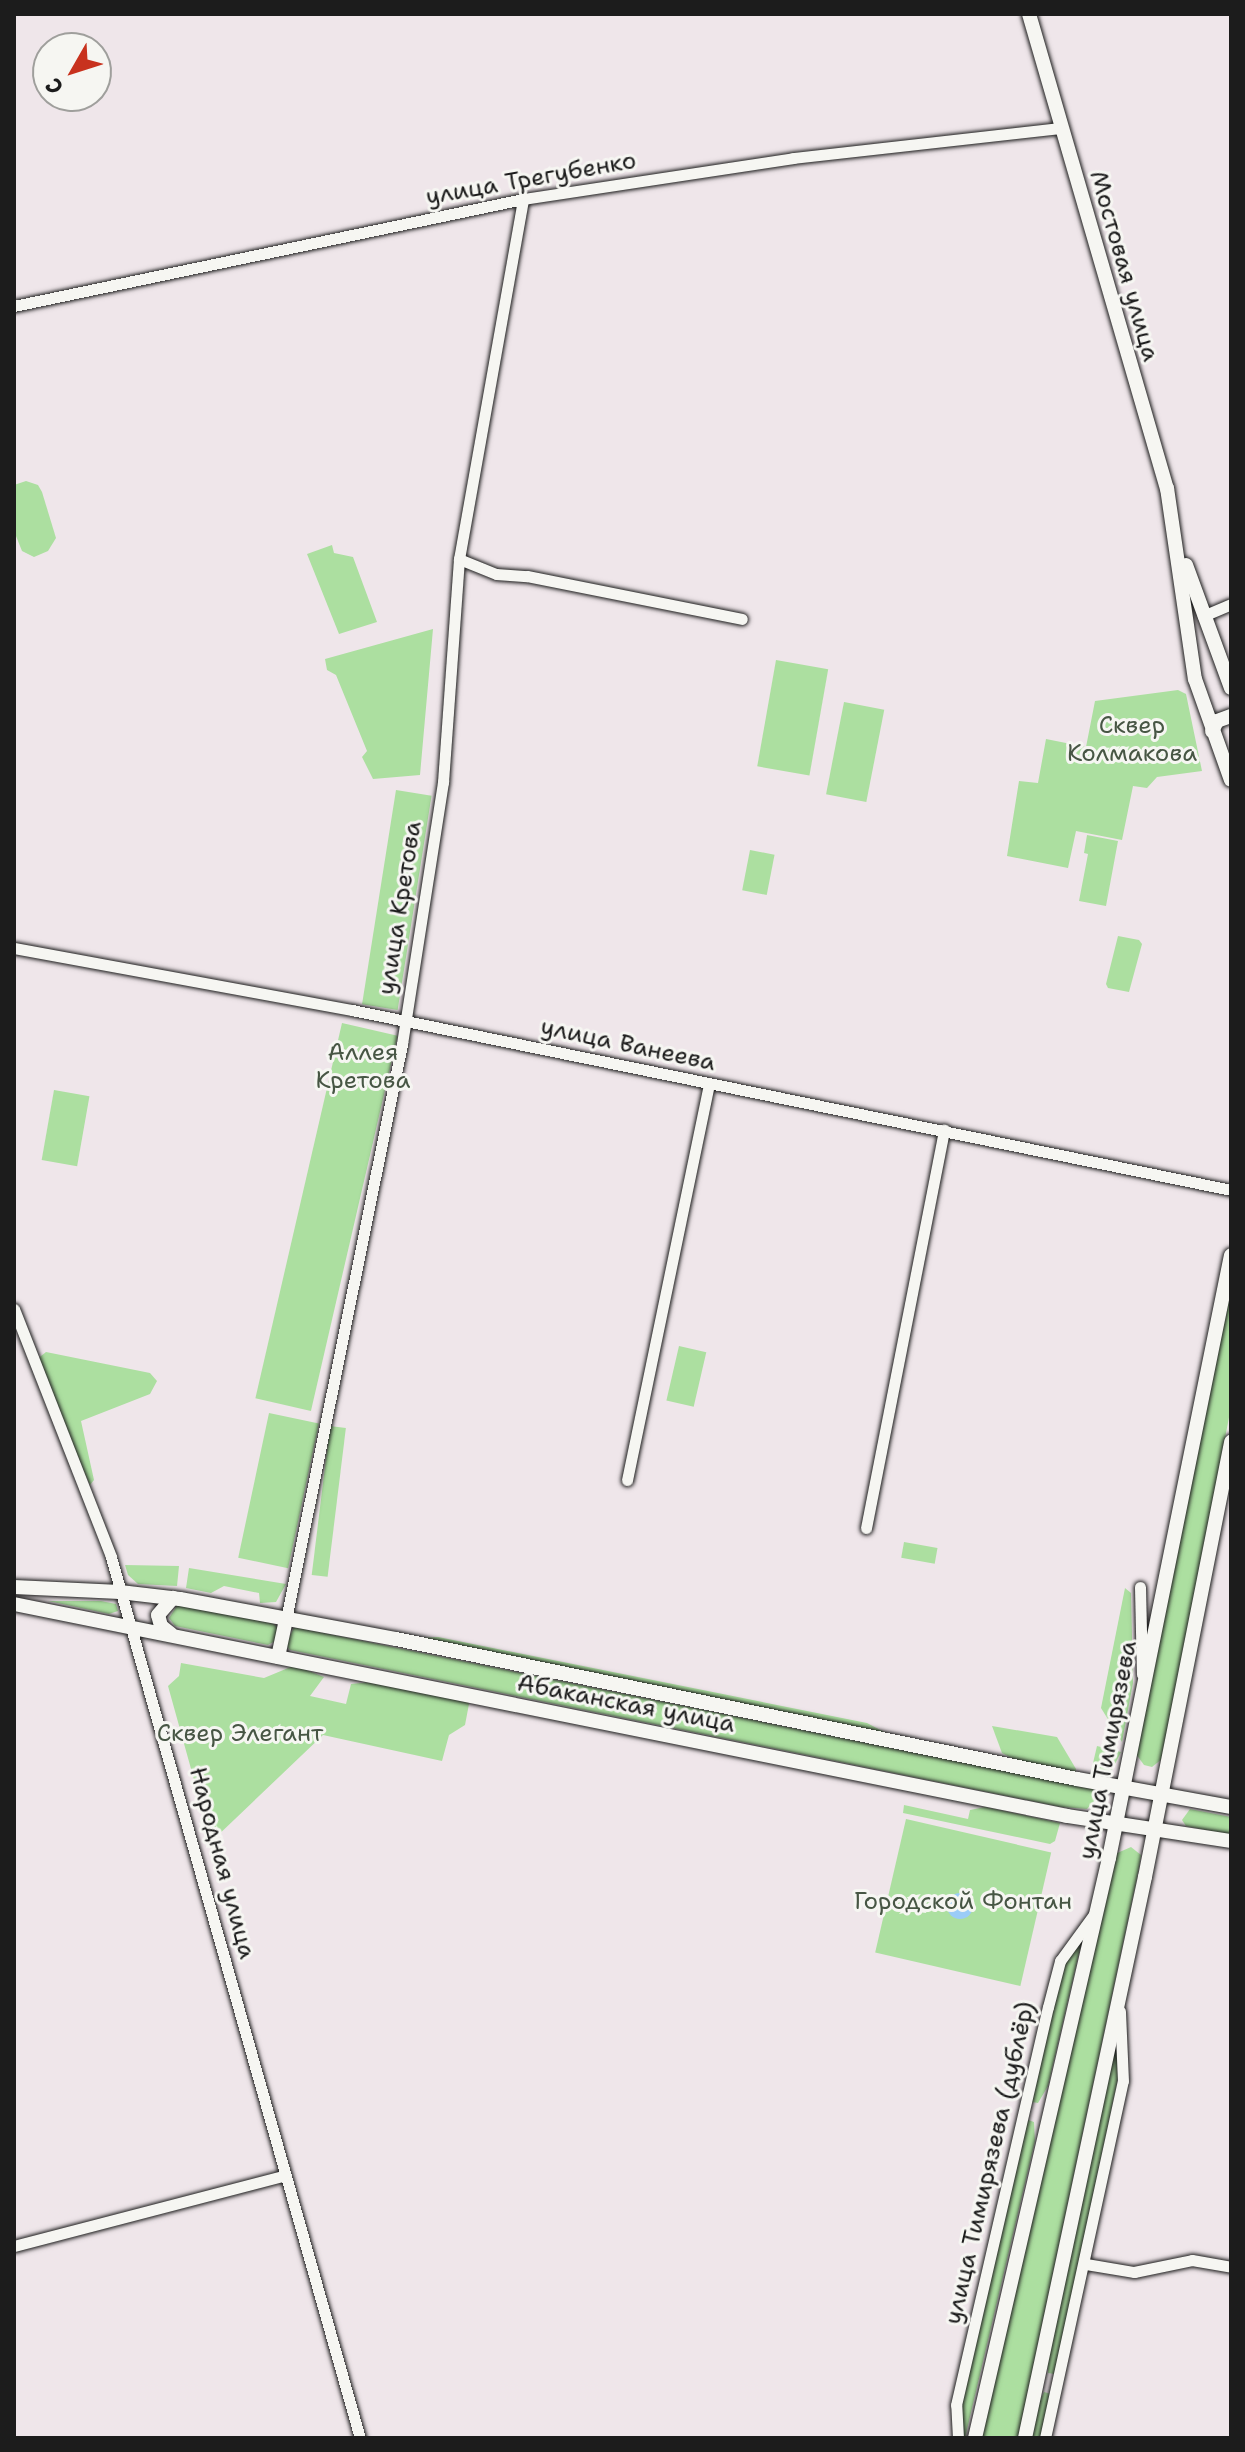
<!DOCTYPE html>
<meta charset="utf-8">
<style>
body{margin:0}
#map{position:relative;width:1245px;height:2452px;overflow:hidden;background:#efe6ea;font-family:"Shantell Sans",sans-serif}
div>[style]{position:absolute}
.green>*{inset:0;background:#acdfa0;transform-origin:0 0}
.water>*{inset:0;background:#9bccf7}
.round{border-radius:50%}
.roads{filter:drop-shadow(0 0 2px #1c1c1c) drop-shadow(0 0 2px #1c1c1c)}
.minor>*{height:11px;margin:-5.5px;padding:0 5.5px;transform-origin:5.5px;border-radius:5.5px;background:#f6f6f2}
.major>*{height:14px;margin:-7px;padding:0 7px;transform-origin:7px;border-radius:7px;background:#f6f6f2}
span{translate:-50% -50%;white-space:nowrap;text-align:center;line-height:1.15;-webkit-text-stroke:6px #f6f6f2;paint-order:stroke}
.street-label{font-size:24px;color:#1c1c1c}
.park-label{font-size:24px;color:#475644}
.frame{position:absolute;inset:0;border:16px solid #1c1c1c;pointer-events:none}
.north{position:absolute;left:32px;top:32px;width:80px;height:80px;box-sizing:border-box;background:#f6f6f2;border:2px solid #9f9f9c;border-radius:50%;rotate:231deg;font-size:22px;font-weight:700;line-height:32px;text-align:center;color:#1c1c1c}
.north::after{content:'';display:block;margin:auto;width:28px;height:36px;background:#c8321e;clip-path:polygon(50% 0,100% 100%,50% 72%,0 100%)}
</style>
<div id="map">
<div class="green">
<i style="clip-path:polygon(26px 481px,38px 485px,42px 492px,56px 538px,48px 551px,34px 557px,22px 551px,14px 531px,14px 485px)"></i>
<i style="clip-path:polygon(332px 545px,334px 553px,353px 557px,377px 622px,339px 634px,307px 554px)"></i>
<i style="clip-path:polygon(433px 629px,420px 775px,373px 779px,362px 757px,367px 751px,336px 675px,327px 670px,325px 659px)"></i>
<i style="left:776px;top:660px;width:53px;height:108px;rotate:10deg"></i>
<i style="clip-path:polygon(1178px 690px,1186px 694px,1202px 771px,1157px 777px,1147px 788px,1133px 786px,1122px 840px,1076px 831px,1068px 868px,1007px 856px,1019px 781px,1038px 783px,1046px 739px,1086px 747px,1095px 701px)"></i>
<i style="left:844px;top:702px;width:41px;height:94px;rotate:11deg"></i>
<i style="left:396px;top:790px;width:36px;height:217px;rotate:9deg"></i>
<i style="clip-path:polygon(1087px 835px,1118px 841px,1106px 906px,1079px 901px,1088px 854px,1084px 853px)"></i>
<i style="left:750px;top:850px;width:25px;height:41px;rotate:11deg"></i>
<i style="clip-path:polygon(1118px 936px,1139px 940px,1142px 944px,1129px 992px,1108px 988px,1106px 984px)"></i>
<i style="left:342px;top:1023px;width:57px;height:385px;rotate:13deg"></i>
<i style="left:54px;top:1090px;width:36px;height:71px;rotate:10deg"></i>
<i style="clip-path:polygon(1231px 1285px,1231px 1407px,1165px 1750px,1162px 1759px,1152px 1767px,1144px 1765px,1136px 1754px)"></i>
<i style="left:679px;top:1346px;width:28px;height:56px;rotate:13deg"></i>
<i style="clip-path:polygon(46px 1352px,150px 1373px,157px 1381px,150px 1394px,81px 1421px,94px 1480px,90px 1485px,36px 1360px)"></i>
<i style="left:269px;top:1413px;width:51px;height:148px;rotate:12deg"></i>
<i style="left:330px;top:1426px;width:16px;height:150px;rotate:7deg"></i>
<i style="left:904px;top:1542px;width:34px;height:16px;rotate:10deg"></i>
<i style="clip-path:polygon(125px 1565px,179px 1566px,177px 1586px,138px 1584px,128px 1575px)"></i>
<i style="clip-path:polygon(189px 1568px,286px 1584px,276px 1602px,260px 1603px,259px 1593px,224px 1586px,211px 1593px,186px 1588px)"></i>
<i style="clip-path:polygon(1125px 1588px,1131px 1593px,1133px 1683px,1122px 1742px,1101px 1708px)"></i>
<i style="clip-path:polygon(48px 1601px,101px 1601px,116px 1604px,118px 1611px,109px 1614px)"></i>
<i style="clip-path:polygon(178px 1604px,273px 1623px,278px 1628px,275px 1641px,268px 1645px,175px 1626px,169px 1618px)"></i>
<i style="clip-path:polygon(294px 1627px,1093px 1789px,1098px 1797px,1087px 1809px,1061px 1807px,290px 1650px,286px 1645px)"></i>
<i style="clip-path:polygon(438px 1637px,867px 1723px,888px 1734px,420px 1638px)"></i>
<i style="clip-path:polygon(181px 1663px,264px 1678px,293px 1666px,304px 1669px,324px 1677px,310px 1696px,346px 1704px,351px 1684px,370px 1682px,467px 1701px,469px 1704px,465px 1725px,449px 1735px,442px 1761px,323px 1735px,214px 1839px,208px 1830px,168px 1686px,179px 1676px)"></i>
<i style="clip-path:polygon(992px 1726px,1057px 1737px,1076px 1769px,1075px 1773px,1017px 1761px,1002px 1753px)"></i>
<i style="clip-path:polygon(1097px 1746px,1121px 1752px,1112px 1770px,1090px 1776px)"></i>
<i style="clip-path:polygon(904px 1805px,968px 1819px,970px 1810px,985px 1807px,1060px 1823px,1055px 1841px,1050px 1844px,903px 1813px)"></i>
<i style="clip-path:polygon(1190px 1809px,1231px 1817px,1231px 1835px,1186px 1826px,1182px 1820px)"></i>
<i style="left:906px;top:1819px;width:149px;height:137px;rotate:13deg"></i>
<i style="clip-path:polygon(1131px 1847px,1141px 1855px,1139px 1868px,1018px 2438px,980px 2438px,1115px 1854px)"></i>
<i style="clip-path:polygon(1083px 1936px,1048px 2086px,1038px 2103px,1032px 2102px,1028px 2120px,1034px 2122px,1035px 2141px,965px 2438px,958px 2438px,956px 2423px,1061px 1970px)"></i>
<i style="clip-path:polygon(1115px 2028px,1118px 2078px,1055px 2374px,1048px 2373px,1047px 2355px)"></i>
<i style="clip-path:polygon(1044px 2392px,1051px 2394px,1041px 2438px,1029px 2438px,1033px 2415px)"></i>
</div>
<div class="water">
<i class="round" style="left:947px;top:1893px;width:26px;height:26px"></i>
</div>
<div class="roads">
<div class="minor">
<i style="left:14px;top:306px;width:520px;rotate:-11.87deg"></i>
<i style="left:523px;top:199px;width:273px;rotate:-8.6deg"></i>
<i style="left:793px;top:158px;width:270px;rotate:-6.4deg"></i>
<i style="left:459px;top:559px;width:40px;rotate:22deg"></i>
<i style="left:496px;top:574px;width:31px;rotate:4deg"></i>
<i style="left:527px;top:576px;width:219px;rotate:11.3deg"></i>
<i style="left:1203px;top:616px;width:30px;rotate:-23deg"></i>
<i style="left:14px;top:948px;width:344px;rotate:10.4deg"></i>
<i style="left:352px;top:1010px;width:897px;rotate:11.57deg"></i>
<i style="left:14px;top:1309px;width:266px;rotate:68.6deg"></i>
<i style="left:111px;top:1557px;width:916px;rotate:74.22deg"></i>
<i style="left:627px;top:1480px;width:404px;rotate:-78.3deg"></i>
<i style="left:866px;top:1528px;width:406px;rotate:-78.9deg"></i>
<i style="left:1140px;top:1587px;width:87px;rotate:88.7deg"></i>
<i style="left:286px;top:1619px;width:587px;rotate:-78.59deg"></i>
<i style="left:402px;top:1044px;width:265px;rotate:-81.1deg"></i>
<i style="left:443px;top:782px;width:224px;rotate:-85.9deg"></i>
<i style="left:459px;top:559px;width:366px;rotate:-79.9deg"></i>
<i style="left:14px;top:2246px;width:278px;rotate:-14.6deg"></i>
<i style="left:1086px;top:2264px;width:49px;rotate:9.5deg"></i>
<i style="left:1134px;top:2272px;width:59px;rotate:-11.7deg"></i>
<i style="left:1192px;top:2260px;width:40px;rotate:10deg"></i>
<i style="left:958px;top:2438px;width:33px;rotate:-93deg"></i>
<i style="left:956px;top:2405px;width:408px;rotate:-77deg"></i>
<i style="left:1048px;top:2007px;width:48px;rotate:-75.4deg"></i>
<i style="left:1060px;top:1961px;width:59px;rotate:-53.9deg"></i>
<i style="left:1045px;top:2438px;width:365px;rotate:-77.7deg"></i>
<i style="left:1123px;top:2081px;width:70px;rotate:-92.5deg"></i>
</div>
<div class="major">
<i style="left:1029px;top:14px;width:494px;rotate:73.8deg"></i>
<i style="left:1167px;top:488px;width:193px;rotate:81.7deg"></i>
<i style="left:1195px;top:679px;width:107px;rotate:70.4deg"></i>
<i style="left:1186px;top:565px;width:131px;rotate:69.9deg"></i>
<i style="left:1212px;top:731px;width:11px;rotate:-63deg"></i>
<i style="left:1217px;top:721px;width:15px;rotate:-20deg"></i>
<i style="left:14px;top:1587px;width:106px;rotate:2.7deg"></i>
<i style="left:120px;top:1592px;width:60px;rotate:6.7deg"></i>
<i style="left:180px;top:1599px;width:220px;rotate:10.5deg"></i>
<i style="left:396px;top:1639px;width:695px;rotate:11.62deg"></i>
<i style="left:1077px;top:1779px;width:157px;rotate:10.3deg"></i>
<i style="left:14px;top:1604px;width:1074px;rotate:11.38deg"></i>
<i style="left:1067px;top:1816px;width:166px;rotate:8.7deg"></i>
<i style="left:171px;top:1634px;width:13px;rotate:-141deg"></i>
<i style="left:161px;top:1626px;width:11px;rotate:-105deg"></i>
<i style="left:158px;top:1615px;width:23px;rotate:-49deg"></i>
<i style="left:278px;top:1657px;width:39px;rotate:-78deg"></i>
<i style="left:975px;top:2438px;width:595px;rotate:-76.99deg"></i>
<i style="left:1109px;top:1858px;width:615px;rotate:-78.56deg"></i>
<i style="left:1025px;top:2438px;width:574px;rotate:-77.93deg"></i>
<i style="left:1145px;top:1877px;width:444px;rotate:-78.8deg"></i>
</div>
</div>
<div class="street-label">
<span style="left:531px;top:179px;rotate:-10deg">улица Трегубенко</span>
<span style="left:1124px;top:266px;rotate:74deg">Мостовая улица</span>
<span style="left:400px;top:908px;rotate:-81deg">улица Кретова</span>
<span style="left:628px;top:1045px;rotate:12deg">улица Ванеева</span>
<span style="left:626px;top:1704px;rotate:11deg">Абаканская улица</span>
<span style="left:1108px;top:1750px;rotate:-79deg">улица Тимирязева</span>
<span style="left:222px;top:1863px;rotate:75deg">Народная улица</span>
<span style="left:990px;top:2163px;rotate:-77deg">улица Тимирязева (дублёр)</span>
</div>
<div class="park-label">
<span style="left:1132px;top:740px">Сквер<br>Колмакова</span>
<span style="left:363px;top:1067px">Аллея<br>Кретова</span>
<span style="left:240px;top:1734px">Сквер Элегант</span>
<span style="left:963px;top:1902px">Городской Фонтан</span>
</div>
<div class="frame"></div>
<div class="north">С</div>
</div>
